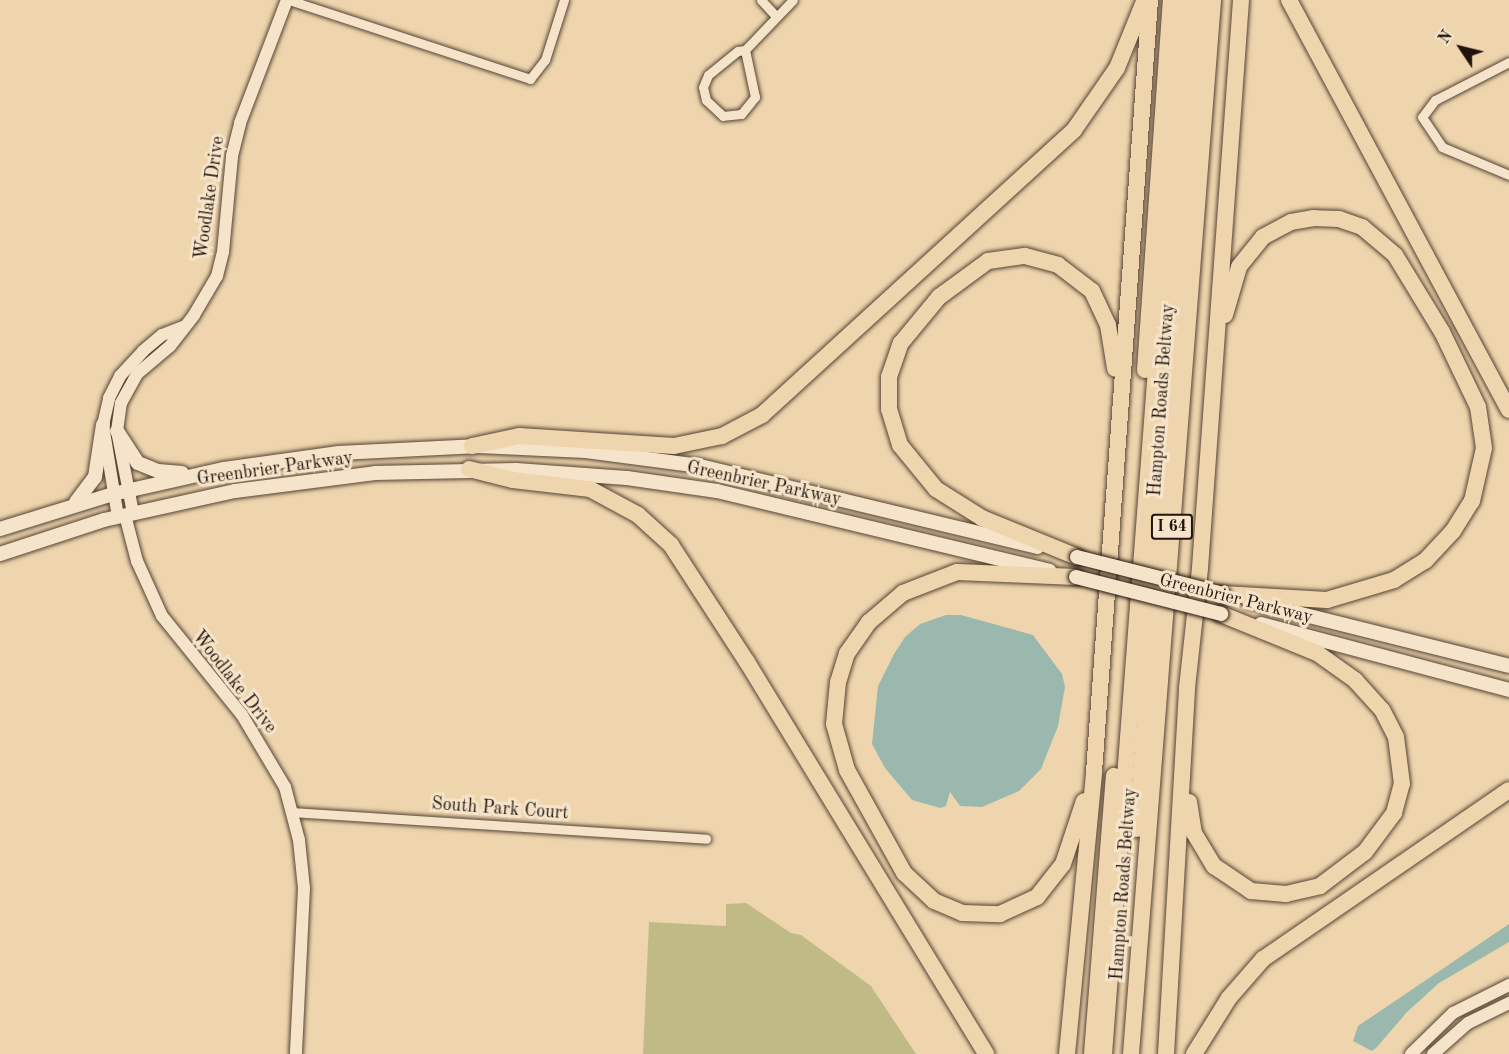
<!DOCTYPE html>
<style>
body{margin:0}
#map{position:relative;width:1509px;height:1054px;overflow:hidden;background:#efd5ae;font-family:"Old Standard TT",serif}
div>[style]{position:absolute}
.green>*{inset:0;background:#c0bb86}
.water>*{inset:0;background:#9ab8ad}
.roads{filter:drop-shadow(0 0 2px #544434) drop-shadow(0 0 2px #544434)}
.minor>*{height:9px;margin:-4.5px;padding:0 4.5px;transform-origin:4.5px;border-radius:4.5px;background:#f5e4ca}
.tertiary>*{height:12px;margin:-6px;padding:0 6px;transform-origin:6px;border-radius:6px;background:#f5e4ca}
.secondary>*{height:14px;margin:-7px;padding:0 7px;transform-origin:7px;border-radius:7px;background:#f5e4ca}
.motorway>*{height:16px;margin:-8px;padding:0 8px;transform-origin:8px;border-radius:8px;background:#efd5ae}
.bridges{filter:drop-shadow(0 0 2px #21130b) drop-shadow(0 0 2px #21130b)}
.secondary-bridge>*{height:14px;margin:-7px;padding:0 7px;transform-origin:7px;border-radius:7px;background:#f5e4ca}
span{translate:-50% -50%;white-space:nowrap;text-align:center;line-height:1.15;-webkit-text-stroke:6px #f5e4ca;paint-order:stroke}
.shield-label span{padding:2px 4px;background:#f5e4ca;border:2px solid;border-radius:4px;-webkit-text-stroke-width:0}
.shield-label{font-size:16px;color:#21130b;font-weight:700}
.street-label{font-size:18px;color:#21130b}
.north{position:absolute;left:1431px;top:18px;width:60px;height:60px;-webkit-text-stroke:4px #f5e4ca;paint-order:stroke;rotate:305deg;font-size:16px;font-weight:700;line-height:24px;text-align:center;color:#21130b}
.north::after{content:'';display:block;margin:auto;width:21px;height:27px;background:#21130b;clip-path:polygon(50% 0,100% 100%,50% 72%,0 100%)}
</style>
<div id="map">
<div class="green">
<i style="clip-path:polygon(746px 903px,791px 933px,801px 935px,871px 986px,916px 1054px,643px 1054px,649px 922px,726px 926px,726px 904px)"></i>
</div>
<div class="water">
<i style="clip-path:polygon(946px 615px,961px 615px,1033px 635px,1062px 674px,1065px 687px,1058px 726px,1041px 769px,1019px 791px,982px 807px,960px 806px,950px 792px,946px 806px,940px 808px,912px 800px,885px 768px,872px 744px,878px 686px,894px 654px,905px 637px,920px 624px)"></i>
<i style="clip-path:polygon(1509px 924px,1509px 942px,1439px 983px,1407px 1012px,1377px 1047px,1372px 1051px,1353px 1041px,1358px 1026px)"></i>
</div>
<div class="roads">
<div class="minor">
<i style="left:289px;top:0;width:254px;rotate:18.1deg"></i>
<i style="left:530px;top:79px;width:24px;rotate:-52deg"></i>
<i style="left:545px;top:60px;width:63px;rotate:-72.4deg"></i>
<i style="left:761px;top:0;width:22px;rotate:47deg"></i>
<i style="left:745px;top:50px;width:48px;rotate:78deg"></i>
<i style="left:755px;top:97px;width:22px;rotate:129deg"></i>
<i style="left:741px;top:114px;width:18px;rotate:174deg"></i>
<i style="left:723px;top:116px;width:23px;rotate:-137deg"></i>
<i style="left:706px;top:100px;width:13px;rotate:-103deg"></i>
<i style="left:703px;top:87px;width:13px;rotate:-67deg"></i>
<i style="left:708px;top:75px;width:38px;rotate:-39deg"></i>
<i style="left:738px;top:51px;width:7px;rotate:-8deg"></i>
<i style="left:745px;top:50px;width:69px;rotate:-46.2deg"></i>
<i style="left:1509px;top:62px;width:83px;rotate:152.8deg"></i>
<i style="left:1435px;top:100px;width:21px;rotate:127deg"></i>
<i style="left:1422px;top:117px;width:36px;rotate:56deg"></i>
<i style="left:1442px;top:147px;width:73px;rotate:22.7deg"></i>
<i style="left:292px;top:812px;width:415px;rotate:3.7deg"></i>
</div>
<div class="tertiary">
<i style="left:133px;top:513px;width:84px;rotate:-101deg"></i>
<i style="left:117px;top:431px;width:28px;rotate:-82deg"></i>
<i style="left:121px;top:403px;width:33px;rotate:-61deg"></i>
<i style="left:137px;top:374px;width:43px;rotate:-40.3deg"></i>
<i style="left:170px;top:346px;width:39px;rotate:-52deg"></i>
<i style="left:194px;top:315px;width:45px;rotate:-59.5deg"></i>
<i style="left:217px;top:276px;width:25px;rotate:-76deg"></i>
<i style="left:223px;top:252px;width:96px;rotate:-84.6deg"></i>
<i style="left:232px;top:156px;width:34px;rotate:-76deg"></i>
<i style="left:240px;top:123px;width:132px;rotate:-69.1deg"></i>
<i style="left:125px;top:515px;width:48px;rotate:75.4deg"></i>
<i style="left:137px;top:561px;width:60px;rotate:65.6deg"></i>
<i style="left:162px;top:616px;width:127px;rotate:51.1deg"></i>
<i style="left:242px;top:715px;width:84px;rotate:59.2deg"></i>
<i style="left:285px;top:787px;width:55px;rotate:75.2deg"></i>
<i style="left:299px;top:840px;width:48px;rotate:84.1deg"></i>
<i style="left:304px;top:888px;width:166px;rotate:92.8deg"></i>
<i style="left:118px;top:517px;width:93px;rotate:-99.3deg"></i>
<i style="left:103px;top:425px;width:28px;rotate:-77deg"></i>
<i style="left:109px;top:398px;width:25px;rotate:-63deg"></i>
<i style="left:120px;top:376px;width:34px;rotate:-47deg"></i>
<i style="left:143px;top:351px;width:25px;rotate:-40deg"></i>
<i style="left:162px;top:335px;width:22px;rotate:-21deg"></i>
<i style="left:1411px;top:1054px;width:59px;rotate:-44.3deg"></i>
<i style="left:1453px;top:1013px;width:63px;rotate:-26.6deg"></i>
<i style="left:1433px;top:1054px;width:47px;rotate:-41.5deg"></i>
<i style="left:1468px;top:1023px;width:46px;rotate:-26deg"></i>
</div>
<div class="secondary">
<i style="left:117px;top:431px;width:38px;rotate:57deg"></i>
<i style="left:138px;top:463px;width:22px;rotate:22deg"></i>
<i style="left:158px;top:471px;width:24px;rotate:5deg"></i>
<i style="left:76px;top:502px;width:31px;rotate:-53deg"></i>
<i style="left:95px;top:477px;width:53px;rotate:-81.3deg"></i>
<i style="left:0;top:529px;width:118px;rotate:-17.2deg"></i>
<i style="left:113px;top:494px;width:114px;rotate:-12.7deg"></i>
<i style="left:224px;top:469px;width:116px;rotate:-7.9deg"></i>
<i style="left:339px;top:453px;width:140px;rotate:-2.9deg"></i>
<i style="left:479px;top:446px;width:107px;rotate:2.7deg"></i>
<i style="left:586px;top:451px;width:115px;rotate:7.5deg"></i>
<i style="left:700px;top:466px;width:347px;rotate:13.5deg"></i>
<i style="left:0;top:554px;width:109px;rotate:-18.1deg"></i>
<i style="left:104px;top:520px;width:134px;rotate:-12.5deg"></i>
<i style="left:235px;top:491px;width:141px;rotate:-7.3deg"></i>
<i style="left:375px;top:473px;width:141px;rotate:-1.2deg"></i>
<i style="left:516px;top:470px;width:111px;rotate:4.1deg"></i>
<i style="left:627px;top:478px;width:91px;rotate:8.2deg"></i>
<i style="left:717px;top:491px;width:342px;rotate:13.5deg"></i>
<i style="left:1249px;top:601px;width:268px;rotate:14deg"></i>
<i style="left:1261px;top:624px;width:257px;rotate:14.9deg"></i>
</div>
<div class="motorway">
<i style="left:1289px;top:0;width:465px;rotate:61.8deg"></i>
<i style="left:1145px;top:370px;width:371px;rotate:-86deg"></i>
<i style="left:472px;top:446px;width:48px;rotate:-12deg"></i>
<i style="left:519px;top:436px;width:155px;rotate:3.7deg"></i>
<i style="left:674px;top:446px;width:49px;rotate:-11.8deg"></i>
<i style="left:722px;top:436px;width:45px;rotate:-27.7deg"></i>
<i style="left:762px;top:415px;width:423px;rotate:-42.4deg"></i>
<i style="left:1074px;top:130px;width:75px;rotate:-55.3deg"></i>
<i style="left:1117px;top:68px;width:69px;rotate:-67.9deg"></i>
<i style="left:469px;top:469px;width:45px;rotate:14deg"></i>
<i style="left:513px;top:480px;width:78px;rotate:6.7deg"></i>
<i style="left:590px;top:489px;width:55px;rotate:28.4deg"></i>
<i style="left:638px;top:515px;width:45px;rotate:42.3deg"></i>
<i style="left:671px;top:545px;width:140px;rotate:57deg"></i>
<i style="left:747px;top:662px;width:459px;rotate:58.6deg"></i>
<i style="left:1077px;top:557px;width:103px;rotate:-157.7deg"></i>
<i style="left:982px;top:518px;width:54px;rotate:-147.8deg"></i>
<i style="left:936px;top:489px;width:57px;rotate:-129.3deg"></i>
<i style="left:900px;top:445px;width:38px;rotate:-107deg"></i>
<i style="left:889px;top:409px;width:32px;rotate:-90deg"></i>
<i style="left:889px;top:377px;width:36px;rotate:-71deg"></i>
<i style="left:901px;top:343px;width:60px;rotate:-50.4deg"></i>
<i style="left:939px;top:297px;width:61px;rotate:-36.3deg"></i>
<i style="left:988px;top:261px;width:37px;rotate:-8deg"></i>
<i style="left:1025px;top:256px;width:34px;rotate:15deg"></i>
<i style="left:1058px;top:265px;width:43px;rotate:37.4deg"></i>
<i style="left:1092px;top:291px;width:38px;rotate:65deg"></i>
<i style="left:1108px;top:325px;width:44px;rotate:80.8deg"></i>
<i style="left:1076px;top:577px;width:119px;rotate:-177.6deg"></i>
<i style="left:957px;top:572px;width:58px;rotate:158.7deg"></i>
<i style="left:903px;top:593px;width:45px;rotate:139.5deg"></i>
<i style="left:869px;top:622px;width:38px;rotate:125deg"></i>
<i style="left:847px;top:653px;width:30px;rotate:107deg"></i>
<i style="left:838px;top:682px;width:42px;rotate:95.4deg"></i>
<i style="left:834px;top:724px;width:48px;rotate:74.2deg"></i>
<i style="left:847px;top:770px;width:118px;rotate:61deg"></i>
<i style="left:904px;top:873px;width:41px;rotate:43deg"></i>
<i style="left:934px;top:901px;width:30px;rotate:23deg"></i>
<i style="left:962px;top:913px;width:38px;rotate:2deg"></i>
<i style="left:1000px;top:914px;width:41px;rotate:-24.7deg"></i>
<i style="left:1037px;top:897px;width:42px;rotate:-51.8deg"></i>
<i style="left:1063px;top:864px;width:66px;rotate:-71.6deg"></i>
<i style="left:1223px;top:594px;width:104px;rotate:3.3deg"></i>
<i style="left:1327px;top:600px;width:70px;rotate:-16.6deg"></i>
<i style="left:1394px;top:580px;width:36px;rotate:-32deg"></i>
<i style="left:1425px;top:561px;width:41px;rotate:-47deg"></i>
<i style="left:1453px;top:531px;width:36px;rotate:-58deg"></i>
<i style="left:1472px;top:501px;width:54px;rotate:-77.2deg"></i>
<i style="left:1484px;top:448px;width:41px;rotate:-98.3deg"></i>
<i style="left:1478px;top:407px;width:83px;rotate:-115.6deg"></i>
<i style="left:1442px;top:332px;width:90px;rotate:-121.4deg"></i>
<i style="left:1395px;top:255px;width:43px;rotate:-139.7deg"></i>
<i style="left:1362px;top:227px;width:24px;rotate:-161deg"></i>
<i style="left:1339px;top:219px;width:25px;rotate:-178deg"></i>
<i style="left:1314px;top:218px;width:23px;rotate:170deg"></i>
<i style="left:1291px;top:222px;width:32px;rotate:152deg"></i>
<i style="left:1263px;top:237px;width:38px;rotate:129deg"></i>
<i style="left:1239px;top:267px;width:50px;rotate:106.3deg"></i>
<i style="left:1189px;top:802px;width:31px;rotate:81deg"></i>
<i style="left:1194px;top:833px;width:39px;rotate:59deg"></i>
<i style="left:1214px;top:866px;width:45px;rotate:34deg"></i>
<i style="left:1251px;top:891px;width:35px;rotate:5deg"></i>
<i style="left:1286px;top:894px;width:35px;rotate:-13deg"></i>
<i style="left:1320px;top:886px;width:56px;rotate:-37.1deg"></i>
<i style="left:1365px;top:852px;width:49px;rotate:-53.4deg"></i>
<i style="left:1394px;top:813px;width:30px;rotate:-75deg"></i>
<i style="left:1402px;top:784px;width:47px;rotate:-97.3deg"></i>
<i style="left:1396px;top:737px;width:30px;rotate:-117deg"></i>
<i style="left:1382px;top:710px;width:40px;rotate:-132deg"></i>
<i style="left:1355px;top:680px;width:47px;rotate:-144.6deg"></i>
<i style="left:1317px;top:653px;width:104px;rotate:-157.9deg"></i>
<i style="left:1137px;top:829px;width:831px;rotate:-85.79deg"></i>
<i style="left:1067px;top:1054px;width:283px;rotate:-84.5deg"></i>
<i style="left:1094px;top:772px;width:774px;rotate:-85.85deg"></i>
<i style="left:1092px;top:1054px;width:279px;rotate:-85.5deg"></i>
<i style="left:1104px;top:1054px;width:1057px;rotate:-85.66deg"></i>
<i style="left:1131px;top:1054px;width:1057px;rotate:-85.55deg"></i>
<i style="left:1166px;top:1054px;width:367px;rotate:-86.7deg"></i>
<i style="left:1187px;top:688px;width:121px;rotate:-83.8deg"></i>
<i style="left:1200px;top:568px;width:569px;rotate:-85.87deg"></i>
<i style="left:1194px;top:1054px;width:66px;rotate:-58deg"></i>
<i style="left:1229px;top:998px;width:52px;rotate:-48.9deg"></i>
<i style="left:1263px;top:959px;width:298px;rotate:-34.5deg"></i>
</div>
</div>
<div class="bridges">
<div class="secondary-bridge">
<i style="left:1077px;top:557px;width:151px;rotate:14.2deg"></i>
<i style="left:1076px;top:577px;width:150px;rotate:14.3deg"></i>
</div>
</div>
<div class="shield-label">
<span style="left:1172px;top:527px">I 64</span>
</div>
<div class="street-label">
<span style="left:210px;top:198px;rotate:-82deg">Woodlake Drive</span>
<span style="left:1162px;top:400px;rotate:-86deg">Hampton Roads Beltway</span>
<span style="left:275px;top:469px;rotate:-8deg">Greenbrier Parkway</span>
<span style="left:764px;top:484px;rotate:12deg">Greenbrier Parkway</span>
<span style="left:1236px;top:599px;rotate:14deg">Greenbrier Parkway</span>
<span style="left:234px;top:682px;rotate:52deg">Woodlake Drive</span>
<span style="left:500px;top:809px;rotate:4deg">South Park Court</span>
<span style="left:1124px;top:884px;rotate:-86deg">Hampton Roads Beltway</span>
</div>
<div class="north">N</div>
</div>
